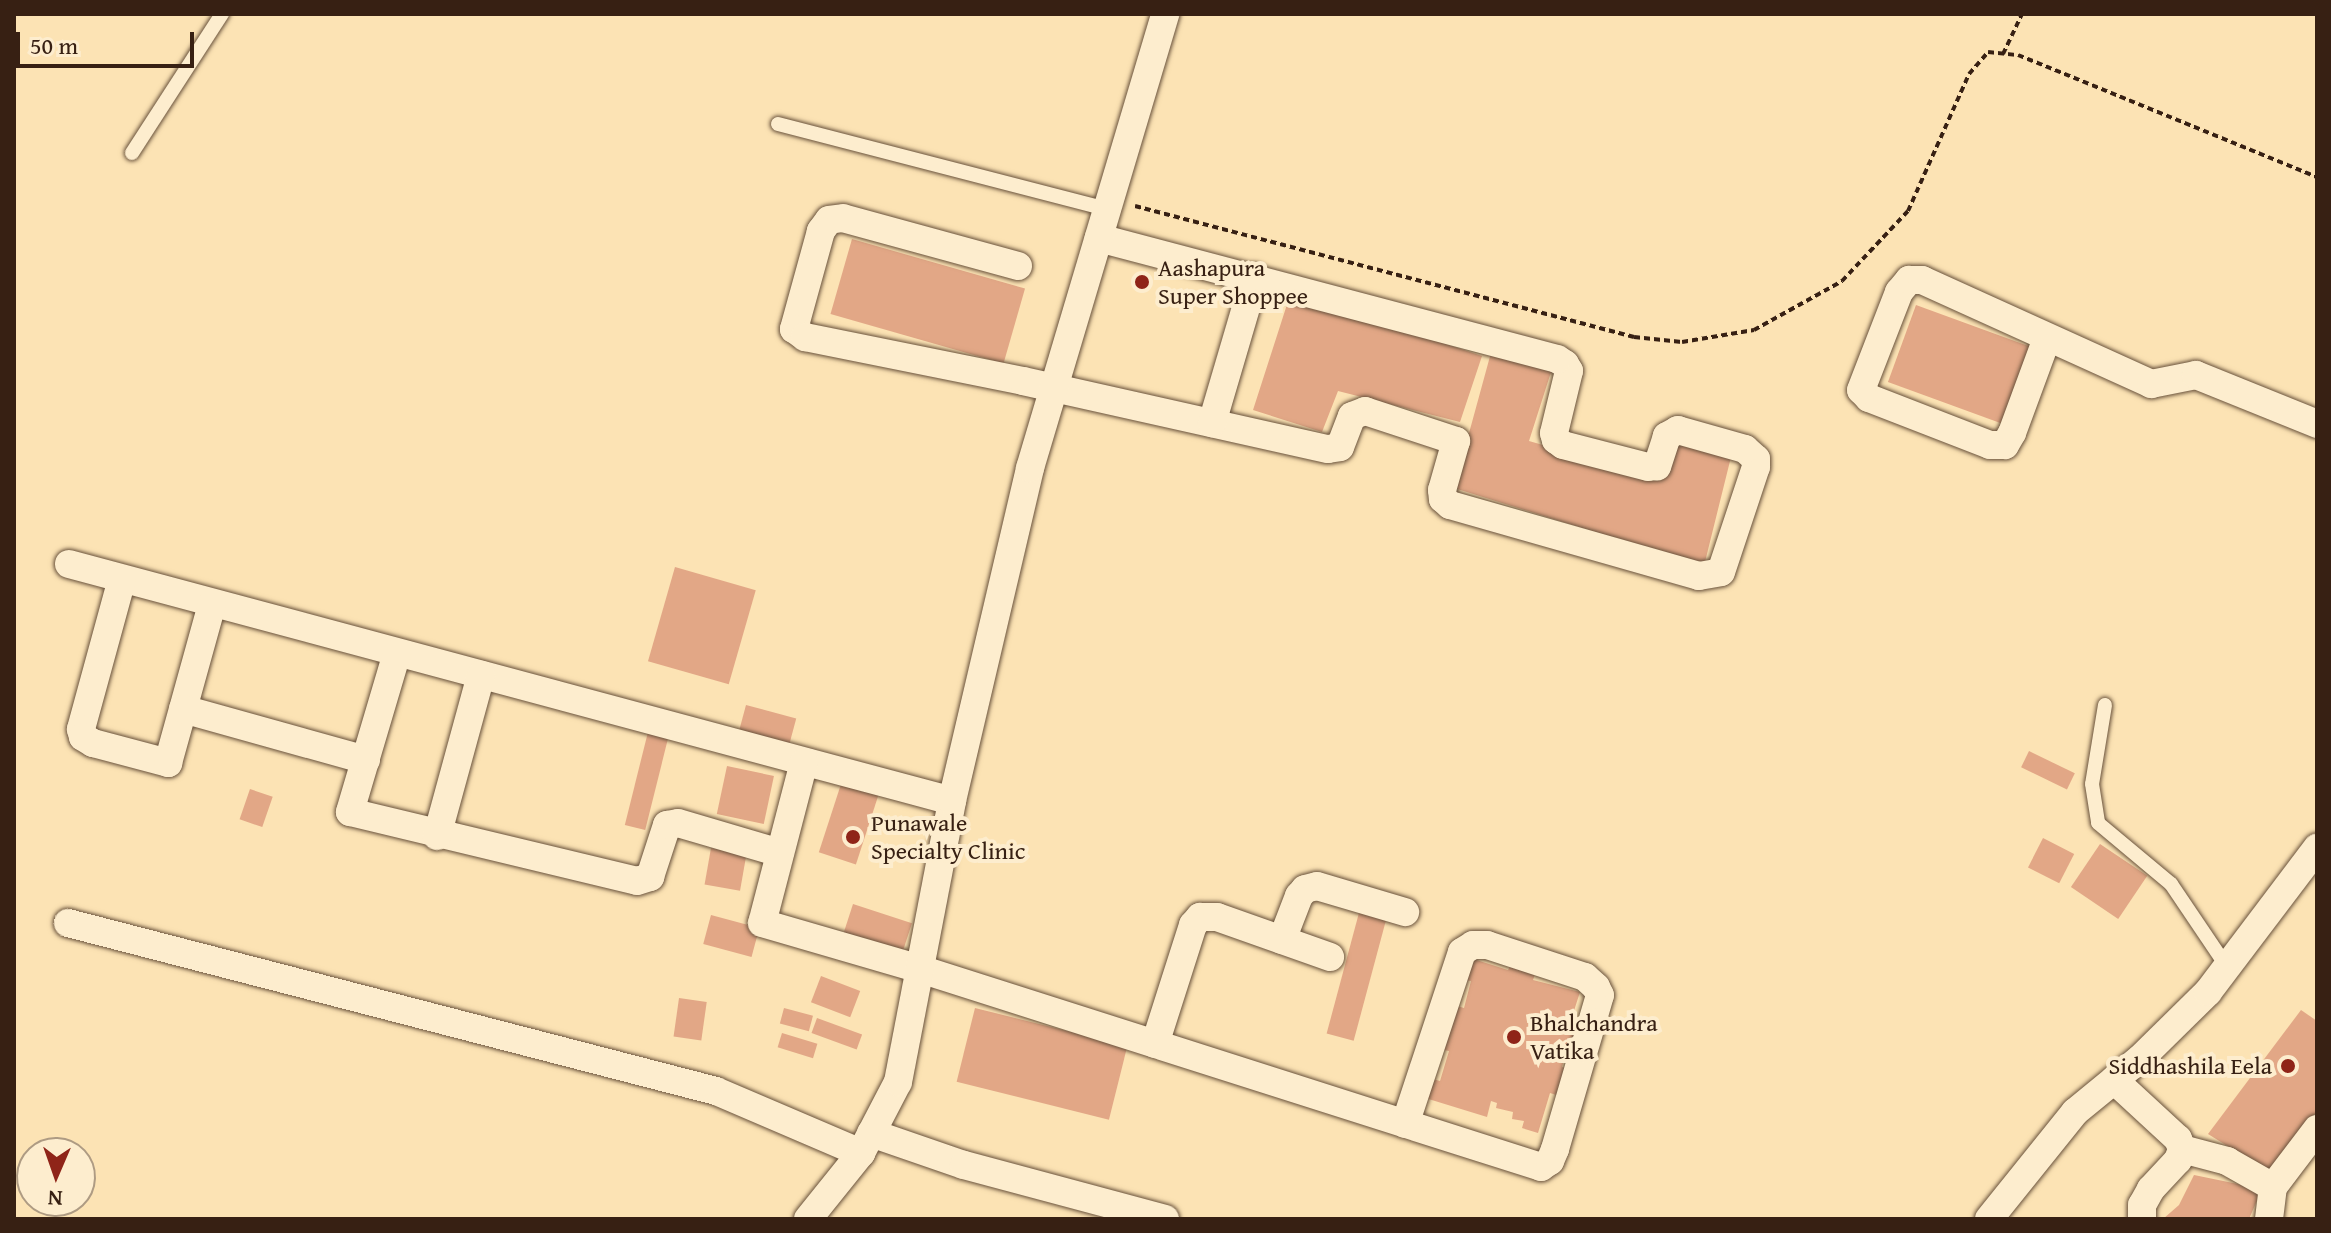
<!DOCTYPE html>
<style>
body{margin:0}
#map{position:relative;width:2331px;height:1233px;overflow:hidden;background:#fce3b4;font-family:"Gentium Book Plus",serif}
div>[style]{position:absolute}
.building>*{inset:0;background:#e2a786;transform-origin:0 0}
.path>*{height:4px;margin-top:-2px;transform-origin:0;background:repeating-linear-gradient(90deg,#372013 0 6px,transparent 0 10px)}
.roads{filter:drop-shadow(0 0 2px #68513b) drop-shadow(0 0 2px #68513b)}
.lane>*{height:14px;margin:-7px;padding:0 7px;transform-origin:7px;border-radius:7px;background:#fdedce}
.street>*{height:28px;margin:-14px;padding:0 14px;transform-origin:14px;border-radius:14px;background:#fdedce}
.dots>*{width:22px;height:22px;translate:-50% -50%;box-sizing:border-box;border:4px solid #fdedce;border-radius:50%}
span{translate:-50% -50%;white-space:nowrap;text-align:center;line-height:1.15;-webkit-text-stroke:8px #fdedce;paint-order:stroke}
.poi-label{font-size:24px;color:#372013}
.left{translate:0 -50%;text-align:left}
.right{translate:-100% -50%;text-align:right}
.frame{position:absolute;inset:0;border:16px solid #372013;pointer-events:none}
.north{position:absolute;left:16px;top:1137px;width:80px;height:80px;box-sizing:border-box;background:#fdedce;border:2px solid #ae9b83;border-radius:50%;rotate:182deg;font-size:22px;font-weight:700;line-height:32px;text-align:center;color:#372013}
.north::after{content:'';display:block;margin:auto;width:28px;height:36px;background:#8f2418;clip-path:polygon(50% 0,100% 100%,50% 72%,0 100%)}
.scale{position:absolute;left:16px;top:32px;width:178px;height:36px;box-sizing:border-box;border:4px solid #372013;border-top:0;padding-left:10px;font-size:24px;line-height:28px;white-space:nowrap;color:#372013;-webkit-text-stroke:6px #fdedce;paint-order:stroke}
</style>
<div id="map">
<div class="building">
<i style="left:852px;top:239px;width:180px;height:78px;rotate:16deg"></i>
<i style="clip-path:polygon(1291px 292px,1482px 356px,1460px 422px,1338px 391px,1322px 432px,1253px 410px)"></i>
<i style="left:1916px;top:305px;width:121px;height:82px;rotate:20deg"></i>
<i style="clip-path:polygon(1492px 349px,1552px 369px,1529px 441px,1661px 479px,1675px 436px,1731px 457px,1704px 566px,1454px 488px)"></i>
<i style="left:675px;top:567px;width:84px;height:98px;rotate:16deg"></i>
<i style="left:746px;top:705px;width:52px;height:36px;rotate:15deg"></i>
<i style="left:649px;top:728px;width:21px;height:100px;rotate:14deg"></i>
<i style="left:2029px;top:751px;width:51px;height:18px;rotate:26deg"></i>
<i style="left:727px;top:766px;width:48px;height:49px;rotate:12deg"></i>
<i style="left:842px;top:781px;width:39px;height:75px;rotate:18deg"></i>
<i style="left:250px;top:789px;width:24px;height:32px;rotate:19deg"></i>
<i style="left:2043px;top:838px;width:35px;height:33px;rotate:27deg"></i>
<i style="left:2100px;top:844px;width:57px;height:52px;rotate:34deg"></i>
<i style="left:711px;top:848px;width:36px;height:37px;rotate:10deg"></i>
<i style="left:853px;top:904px;width:62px;height:33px;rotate:18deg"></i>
<i style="left:1360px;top:909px;width:28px;height:129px;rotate:15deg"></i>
<i style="left:711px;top:915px;width:50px;height:30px;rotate:15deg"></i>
<i style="clip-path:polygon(1467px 957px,1508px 970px,1514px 960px,1536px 971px,1533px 980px,1580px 992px,1571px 1020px,1588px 1024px,1579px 1056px,1566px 1052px,1562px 1067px,1574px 1070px,1566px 1098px,1550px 1093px,1538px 1133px,1522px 1128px,1524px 1121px,1512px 1119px,1513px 1112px,1496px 1108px,1497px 1103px,1491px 1101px,1487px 1117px,1422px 1097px,1429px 1078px,1440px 1081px,1449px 1051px,1439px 1049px,1454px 1005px,1464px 1008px,1471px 981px,1464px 980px)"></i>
<i style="left:821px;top:976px;width:42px;height:28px;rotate:21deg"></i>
<i style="left:679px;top:998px;width:28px;height:39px;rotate:8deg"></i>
<i style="left:784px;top:1008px;width:30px;height:16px;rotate:15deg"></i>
<i style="left:975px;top:1008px;width:157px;height:76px;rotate:14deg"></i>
<i style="clip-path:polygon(2301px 1010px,2317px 1021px,2317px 1111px,2271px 1173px,2208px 1134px)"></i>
<i style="left:817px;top:1018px;width:48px;height:16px;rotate:20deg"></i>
<i style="left:782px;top:1033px;width:37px;height:15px;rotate:17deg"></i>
<i style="clip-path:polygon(2194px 1175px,2262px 1189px,2249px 1219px,2163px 1219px,2179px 1205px)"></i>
</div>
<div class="path">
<i style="left:2003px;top:54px;width:44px;rotate:-64.6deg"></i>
<i style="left:1135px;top:206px;width:516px;rotate:14.71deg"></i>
<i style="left:1634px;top:337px;width:48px;rotate:5.9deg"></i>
<i style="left:1682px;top:342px;width:73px;rotate:-9.5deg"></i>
<i style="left:1754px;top:330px;width:101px;rotate:-29.1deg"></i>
<i style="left:1842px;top:281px;width:96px;rotate:-46.7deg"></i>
<i style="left:1908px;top:211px;width:150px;rotate:-66deg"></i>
<i style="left:1969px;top:74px;width:29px;rotate:-49deg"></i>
<i style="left:1988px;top:52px;width:30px;rotate:6deg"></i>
<i style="left:2018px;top:55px;width:323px;rotate:22.2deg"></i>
</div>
<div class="roads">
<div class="lane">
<i style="left:778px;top:124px;width:340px;rotate:14.5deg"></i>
<i style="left:132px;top:153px;width:166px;rotate:-57.1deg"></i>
<i style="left:2105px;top:705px;width:80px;rotate:99.3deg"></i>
<i style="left:2092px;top:784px;width:39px;rotate:81deg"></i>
<i style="left:2098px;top:823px;width:95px;rotate:39.9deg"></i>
<i style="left:2171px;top:884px;width:100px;rotate:56deg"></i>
</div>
<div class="street">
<i style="left:1018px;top:266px;width:181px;rotate:-164.7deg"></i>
<i style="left:843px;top:218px;width:14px;rotate:172deg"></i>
<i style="left:829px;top:220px;width:14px;rotate:126deg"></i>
<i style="left:821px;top:231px;width:102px;rotate:105.4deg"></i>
<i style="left:794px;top:329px;width:14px;rotate:36deg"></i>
<i style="left:805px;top:337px;width:222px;rotate:11.4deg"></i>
<i style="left:1023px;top:381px;width:312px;rotate:12.6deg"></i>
<i style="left:1328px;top:449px;width:12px;rotate:-9deg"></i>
<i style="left:1340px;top:447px;width:33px;rotate:-69deg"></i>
<i style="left:1352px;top:416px;width:14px;rotate:-21deg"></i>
<i style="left:1365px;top:411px;width:96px;rotate:18.2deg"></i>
<i style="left:1456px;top:441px;width:51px;rotate:105.9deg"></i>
<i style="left:1442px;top:490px;width:9px;rotate:84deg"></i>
<i style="left:1443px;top:499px;width:9px;rotate:41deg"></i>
<i style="left:1450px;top:505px;width:259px;rotate:15.9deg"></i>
<i style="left:1699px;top:576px;width:22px;rotate:-10deg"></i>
<i style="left:1721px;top:572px;width:111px;rotate:-71.6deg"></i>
<i style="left:1756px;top:467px;width:8px;rotate:-90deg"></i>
<i style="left:1756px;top:459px;width:15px;rotate:-138deg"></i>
<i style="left:1745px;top:449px;width:70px;rotate:-164.2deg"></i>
<i style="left:1678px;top:430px;width:13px;rotate:151deg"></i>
<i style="left:1667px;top:436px;width:32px;rotate:108deg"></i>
<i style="left:1657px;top:466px;width:9px;rotate:174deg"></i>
<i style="left:1648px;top:467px;width:88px;rotate:-165.5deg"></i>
<i style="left:1563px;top:445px;width:9px;rotate:-144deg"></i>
<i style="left:1556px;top:440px;width:7px;rotate:-106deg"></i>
<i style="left:1554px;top:433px;width:64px;rotate:-76.4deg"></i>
<i style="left:1569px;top:371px;width:8px;rotate:-120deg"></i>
<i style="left:1565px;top:364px;width:9px;rotate:-148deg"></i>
<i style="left:1557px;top:359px;width:474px;rotate:-165.2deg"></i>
<i style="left:2047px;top:338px;width:101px;rotate:110.2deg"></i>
<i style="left:2012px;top:433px;width:14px;rotate:120deg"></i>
<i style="left:2005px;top:445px;width:15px;rotate:180deg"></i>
<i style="left:1990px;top:445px;width:130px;rotate:-158.8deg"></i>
<i style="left:1869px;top:398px;width:11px;rotate:-135deg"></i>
<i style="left:1861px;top:390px;width:105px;rotate:-68.8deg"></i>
<i style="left:1899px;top:292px;width:16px;rotate:-50deg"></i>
<i style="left:1909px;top:280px;width:13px"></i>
<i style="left:1922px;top:280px;width:252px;rotate:24.4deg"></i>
<i style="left:2151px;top:384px;width:46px;rotate:-11.3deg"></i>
<i style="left:2196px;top:375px;width:131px;rotate:22deg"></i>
<i style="left:1212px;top:423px;width:152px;rotate:-73.6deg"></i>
<i style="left:69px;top:564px;width:914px;rotate:15.02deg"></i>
<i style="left:122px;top:579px;width:156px;rotate:105.3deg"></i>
<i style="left:81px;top:729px;width:8px;rotate:76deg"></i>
<i style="left:83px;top:737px;width:12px;rotate:31deg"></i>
<i style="left:93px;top:743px;width:78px;rotate:14.9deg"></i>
<i style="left:168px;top:763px;width:165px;rotate:-74.5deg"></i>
<i style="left:397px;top:653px;width:166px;rotate:106.5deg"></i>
<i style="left:350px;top:812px;width:295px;rotate:13.5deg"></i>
<i style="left:637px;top:881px;width:14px;rotate:-17deg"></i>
<i style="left:650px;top:877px;width:55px;rotate:-71.9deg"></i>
<i style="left:667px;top:825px;width:11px;rotate:-10deg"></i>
<i style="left:678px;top:823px;width:106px;rotate:16.4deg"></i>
<i style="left:183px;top:709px;width:190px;rotate:15.6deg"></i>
<i style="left:804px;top:762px;width:166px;rotate:104.6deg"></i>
<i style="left:762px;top:923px;width:165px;rotate:16.2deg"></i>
<i style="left:920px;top:969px;width:652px;rotate:17.68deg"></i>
<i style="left:1541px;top:1167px;width:11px;rotate:-34deg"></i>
<i style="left:1550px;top:1161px;width:13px;rotate:-67deg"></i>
<i style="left:1555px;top:1149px;width:160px;rotate:-73.7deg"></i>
<i style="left:1600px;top:995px;width:9px;rotate:-117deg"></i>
<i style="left:1596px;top:987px;width:15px;rotate:-138deg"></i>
<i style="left:1585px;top:977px;width:103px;rotate:-161.9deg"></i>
<i style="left:1487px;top:945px;width:14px;rotate:180deg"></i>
<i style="left:1473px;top:945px;width:13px;rotate:148deg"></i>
<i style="left:1462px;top:952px;width:181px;rotate:108.3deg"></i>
<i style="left:437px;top:836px;width:167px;rotate:-74.7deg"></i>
<i style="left:68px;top:923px;width:669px;rotate:14.53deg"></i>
<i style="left:716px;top:1091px;width:158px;rotate:23.2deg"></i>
<i style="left:1282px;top:940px;width:47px;rotate:-68.9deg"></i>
<i style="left:1299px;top:896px;width:9px;rotate:-49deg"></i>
<i style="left:1305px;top:889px;width:12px;rotate:-14deg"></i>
<i style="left:1317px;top:886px;width:92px;rotate:16.5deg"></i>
<i style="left:1155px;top:1044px;width:125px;rotate:-72.3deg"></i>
<i style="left:1193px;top:925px;width:11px;rotate:-49deg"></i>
<i style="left:1200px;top:917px;width:17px"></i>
<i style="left:1217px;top:917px;width:120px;rotate:19.5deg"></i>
<i style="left:2114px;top:1080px;width:87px;rotate:42.7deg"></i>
<i style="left:2178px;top:1139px;width:11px;rotate:68deg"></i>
<i style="left:2182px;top:1149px;width:12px;rotate:110deg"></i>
<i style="left:2178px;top:1160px;width:40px;rotate:133deg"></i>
<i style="left:2151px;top:1189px;width:18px;rotate:119deg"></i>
<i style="left:2142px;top:1205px;width:14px;rotate:90deg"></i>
<i style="left:871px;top:1133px;width:98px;rotate:19deg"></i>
<i style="left:964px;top:1165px;width:208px;rotate:15deg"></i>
<i style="left:2182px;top:1149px;width:47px;rotate:14.9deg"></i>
<i style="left:2227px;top:1161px;width:53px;rotate:29.5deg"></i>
<i style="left:808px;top:1219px;width:85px;rotate:-51.2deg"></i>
<i style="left:861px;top:1153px;width:80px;rotate:-62.5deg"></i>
<i style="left:898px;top:1082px;width:286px;rotate:-79.1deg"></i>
<i style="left:952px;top:801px;width:342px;rotate:-76.8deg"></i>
<i style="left:1030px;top:468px;width:474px;rotate:-73.4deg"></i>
<i style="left:1989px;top:1219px;width:137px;rotate:-51.2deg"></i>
<i style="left:2075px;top:1112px;width:85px;rotate:-39.3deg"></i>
<i style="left:2141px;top:1058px;width:94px;rotate:-44.6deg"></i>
<i style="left:2208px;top:992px;width:181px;rotate:-52.9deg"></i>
<i style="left:2269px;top:1219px;width:32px;rotate:-83deg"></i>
<i style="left:2273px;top:1187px;width:73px;rotate:-52.8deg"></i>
</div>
</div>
<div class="dots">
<i style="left:1142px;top:282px;background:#8f2418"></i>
<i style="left:853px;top:837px;background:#8f2418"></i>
<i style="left:1514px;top:1037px;background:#8f2418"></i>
<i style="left:2288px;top:1066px;background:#8f2418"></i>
</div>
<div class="poi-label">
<span class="left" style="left:1158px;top:282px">Aashapura<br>Super Shoppee</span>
<span class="left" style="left:871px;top:837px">Punawale<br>Specialty Clinic</span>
<span class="left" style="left:1530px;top:1037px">Bhalchandra<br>Vatika</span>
<span class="right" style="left:2272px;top:1066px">Siddhashila Eela</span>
</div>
<div class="frame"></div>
<div class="north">N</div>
<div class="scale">50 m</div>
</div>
